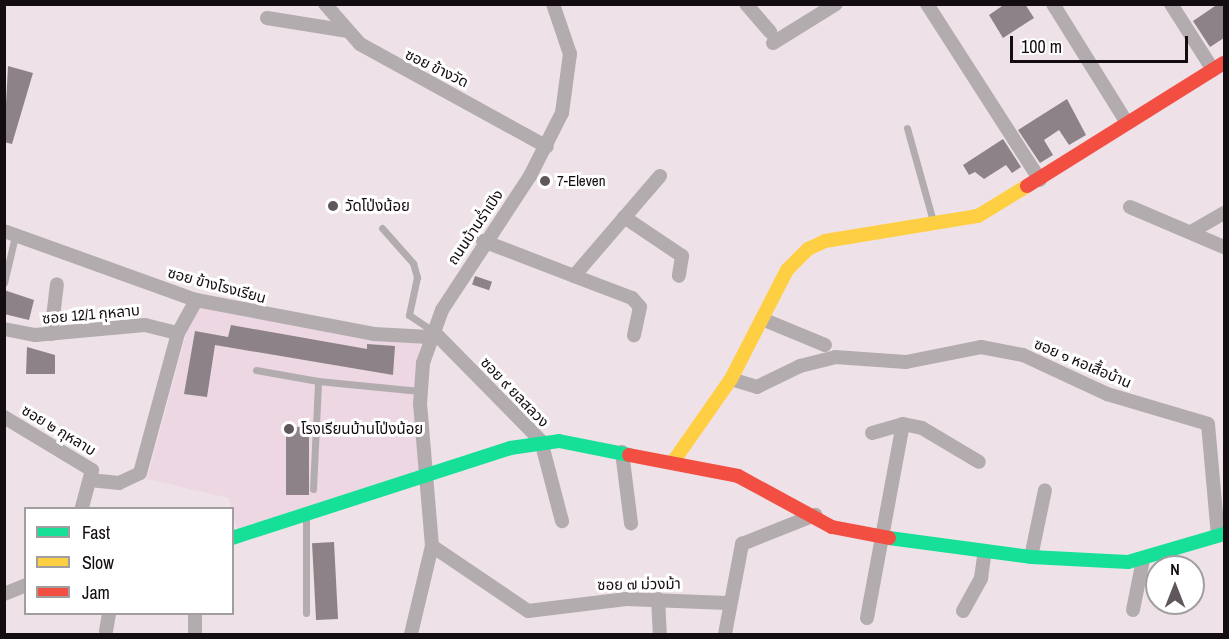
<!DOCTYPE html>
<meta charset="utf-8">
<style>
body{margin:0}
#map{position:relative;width:1229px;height:639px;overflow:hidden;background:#eee2e8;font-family:"Archivo Narrow","Noto Sans Thai",sans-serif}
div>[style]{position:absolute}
.built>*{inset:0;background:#ecd7e2}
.building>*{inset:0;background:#8d8288;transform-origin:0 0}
.lane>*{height:7px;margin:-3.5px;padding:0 3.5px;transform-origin:3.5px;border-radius:3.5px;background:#b2acaf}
.street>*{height:14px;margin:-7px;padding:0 7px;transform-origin:7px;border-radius:7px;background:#b2acaf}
.fast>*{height:14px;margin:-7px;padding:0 7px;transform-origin:7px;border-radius:7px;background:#16e098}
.slow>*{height:14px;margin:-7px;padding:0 7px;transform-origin:7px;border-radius:7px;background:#ffcf43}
.jam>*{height:14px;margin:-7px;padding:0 7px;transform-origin:7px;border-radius:7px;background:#f24e42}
.dots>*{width:16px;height:16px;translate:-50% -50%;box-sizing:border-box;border:3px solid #fff;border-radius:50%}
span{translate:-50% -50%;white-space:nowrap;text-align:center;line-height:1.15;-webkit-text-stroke:6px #fff;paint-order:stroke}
.street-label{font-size:15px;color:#130c10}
.poi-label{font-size:15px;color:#130c10}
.left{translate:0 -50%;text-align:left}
.frame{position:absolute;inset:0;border:6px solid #130c10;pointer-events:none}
.legend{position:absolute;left:24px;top:507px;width:210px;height:108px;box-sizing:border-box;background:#fff;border:2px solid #a19e9f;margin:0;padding:8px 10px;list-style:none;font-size:18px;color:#130c10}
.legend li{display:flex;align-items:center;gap:12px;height:30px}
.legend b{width:30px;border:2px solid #a19e9f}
.north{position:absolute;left:1145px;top:555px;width:60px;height:60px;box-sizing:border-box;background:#fff;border:2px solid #a19e9f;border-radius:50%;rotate:0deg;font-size:16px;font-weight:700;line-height:24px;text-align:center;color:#130c10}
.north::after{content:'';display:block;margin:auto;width:21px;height:27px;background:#60575c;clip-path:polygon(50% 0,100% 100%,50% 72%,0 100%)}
.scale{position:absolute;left:1010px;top:36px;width:178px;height:27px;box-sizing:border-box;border:3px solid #130c10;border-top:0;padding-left:8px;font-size:18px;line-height:21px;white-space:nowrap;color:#130c10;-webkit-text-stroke:4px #fff;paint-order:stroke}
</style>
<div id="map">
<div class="built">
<i style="clip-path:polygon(194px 305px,421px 341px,414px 387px,419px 471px,237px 529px,229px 498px,147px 479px)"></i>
</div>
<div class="building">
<i style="clip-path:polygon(1005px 4px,1025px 4px,1034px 18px,1003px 38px,989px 15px)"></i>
<i style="clip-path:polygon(1218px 4px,1224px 4px,1224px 38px,1210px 47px,1193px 21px)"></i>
<i style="clip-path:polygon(8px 66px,33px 73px,12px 144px,4px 142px)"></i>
<i style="clip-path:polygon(1067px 99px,1086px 135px,1069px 145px,1059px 130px,1044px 140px,1053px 155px,1040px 163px,1018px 130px)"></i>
<i style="clip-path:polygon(1003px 139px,1021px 167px,1012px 173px,1006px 165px,984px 179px,975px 172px,969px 175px,963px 165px)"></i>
<i style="left:475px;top:276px;width:18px;height:9px;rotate:19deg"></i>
<i style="clip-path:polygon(4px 290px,34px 300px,29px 320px,4px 314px)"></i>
<i style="clip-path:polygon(231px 325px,367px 349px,367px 344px,395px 346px,393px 375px,215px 345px,207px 397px,184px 394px,195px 331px,228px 337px)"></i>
<i style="clip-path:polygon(27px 347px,55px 355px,55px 374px,26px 374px)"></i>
<i style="left:286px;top:427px;width:23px;height:68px"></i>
<i style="left:334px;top:542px;width:77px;height:22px;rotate:87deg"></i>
</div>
<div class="lane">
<i style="left:907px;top:128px;width:97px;rotate:74.4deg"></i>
<i style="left:382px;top:228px;width:47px;rotate:48.5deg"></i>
<i style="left:413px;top:263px;width:15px;rotate:74deg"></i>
<i style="left:417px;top:277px;width:39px;rotate:102deg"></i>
<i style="left:409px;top:315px;width:29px;rotate:34deg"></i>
<i style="left:4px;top:283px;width:48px;rotate:-76.8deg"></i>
<i style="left:256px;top:370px;width:63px;rotate:10.1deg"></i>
<i style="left:313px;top:489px;width:108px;rotate:-87.3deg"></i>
<i style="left:318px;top:381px;width:102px;rotate:5.6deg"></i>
<i style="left:306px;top:515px;width:98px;rotate:90deg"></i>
</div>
<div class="street">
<i style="left:325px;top:4px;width:53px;rotate:48.8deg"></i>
<i style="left:360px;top:44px;width:213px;rotate:28.8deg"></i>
<i style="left:746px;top:4px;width:37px;rotate:49deg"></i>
<i style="left:927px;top:4px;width:209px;rotate:57.3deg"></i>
<i style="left:1053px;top:4px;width:140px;rotate:58.1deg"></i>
<i style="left:1171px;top:4px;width:78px;rotate:57.5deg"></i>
<i style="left:267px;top:18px;width:82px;rotate:9.1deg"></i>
<i style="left:773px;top:43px;width:74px;rotate:-31.8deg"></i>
<i style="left:1130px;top:207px;width:102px;rotate:23.1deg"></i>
<i style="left:624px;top:217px;width:70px;rotate:33.9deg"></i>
<i style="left:682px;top:256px;width:20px;rotate:99deg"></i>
<i style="left:4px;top:231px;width:204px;rotate:19.8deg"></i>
<i style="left:196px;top:300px;width:181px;rotate:10.8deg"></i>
<i style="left:374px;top:334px;width:56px;rotate:3.1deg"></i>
<i style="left:1191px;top:232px;width:38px;rotate:-30deg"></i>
<i style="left:483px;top:241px;width:97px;rotate:21deg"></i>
<i style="left:574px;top:276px;width:132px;rotate:-49.3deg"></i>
<i style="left:574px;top:276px;width:62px;rotate:20.8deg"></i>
<i style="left:632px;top:298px;width:12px;rotate:48deg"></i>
<i style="left:640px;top:307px;width:29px;rotate:102deg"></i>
<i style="left:762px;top:319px;width:68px;rotate:22.4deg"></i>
<i style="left:4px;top:329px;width:32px;rotate:11deg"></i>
<i style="left:35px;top:335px;width:110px;rotate:-5.2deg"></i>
<i style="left:145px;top:325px;width:34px;rotate:14deg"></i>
<i style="left:433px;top:331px;width:154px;rotate:45.5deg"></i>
<i style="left:541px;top:441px;width:83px;rotate:75.3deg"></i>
<i style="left:51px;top:334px;width:50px;rotate:-83.2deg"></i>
<i style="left:731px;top:379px;width:27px;rotate:17deg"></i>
<i style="left:757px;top:387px;width:48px;rotate:-26deg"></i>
<i style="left:800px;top:366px;width:36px;rotate:-14deg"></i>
<i style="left:835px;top:357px;width:71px;rotate:4deg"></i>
<i style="left:906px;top:362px;width:76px;rotate:-11.3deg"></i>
<i style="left:981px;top:347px;width:43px;rotate:10.8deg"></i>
<i style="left:1023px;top:355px;width:93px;rotate:24.9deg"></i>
<i style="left:1107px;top:394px;width:105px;rotate:16.5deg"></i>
<i style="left:1208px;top:424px;width:112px;rotate:84.9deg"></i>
<i style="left:4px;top:417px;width:103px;rotate:31.1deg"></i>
<i style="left:92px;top:470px;width:39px;rotate:105deg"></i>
<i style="left:872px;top:433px;width:32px;rotate:-16deg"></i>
<i style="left:903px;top:424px;width:19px;rotate:12deg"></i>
<i style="left:922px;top:428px;width:66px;rotate:30.8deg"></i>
<i style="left:622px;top:452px;width:72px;rotate:82.8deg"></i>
<i style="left:90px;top:480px;width:29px;rotate:6deg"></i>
<i style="left:119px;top:483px;width:23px;rotate:-25deg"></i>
<i style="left:140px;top:473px;width:145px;rotate:-74.8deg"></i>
<i style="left:178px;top:333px;width:38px;rotate:-61deg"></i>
<i style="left:432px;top:546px;width:116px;rotate:34.1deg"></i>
<i style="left:528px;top:611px;width:99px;rotate:-7deg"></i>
<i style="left:626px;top:599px;width:101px;rotate:2.3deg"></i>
<i style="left:1031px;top:557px;width:68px;rotate:-78.2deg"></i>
<i style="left:4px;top:594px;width:24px;rotate:-22deg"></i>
<i style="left:658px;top:599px;width:35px;rotate:87deg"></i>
<i style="left:1133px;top:610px;width:51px;rotate:-78.7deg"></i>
<i style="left:963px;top:611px;width:38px;rotate:-61deg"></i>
<i style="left:981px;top:578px;width:27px;rotate:-82deg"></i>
<i style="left:195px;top:614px;width:20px;rotate:90deg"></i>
<i style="left:867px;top:618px;width:197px;rotate:-79.5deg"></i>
<i style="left:106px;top:631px;width:17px;rotate:-80deg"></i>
<i style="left:411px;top:634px;width:90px;rotate:-76.6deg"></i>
<i style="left:432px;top:546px;width:143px;rotate:-94.8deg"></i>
<i style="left:420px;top:404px;width:41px;rotate:-85.8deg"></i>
<i style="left:423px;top:363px;width:56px;rotate:-70.3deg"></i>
<i style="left:442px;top:310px;width:160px;rotate:-56.7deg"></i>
<i style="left:530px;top:176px;width:71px;rotate:-63.1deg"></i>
<i style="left:562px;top:113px;width:60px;rotate:-82.3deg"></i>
<i style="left:570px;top:54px;width:53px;rotate:-108.8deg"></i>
<i style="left:725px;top:634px;width:92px;rotate:-79.3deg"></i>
<i style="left:742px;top:544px;width:79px;rotate:-21.7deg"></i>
</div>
<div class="fast">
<i style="left:232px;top:538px;width:292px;rotate:-17.9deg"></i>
<i style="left:510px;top:448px;width:49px;rotate:-8.1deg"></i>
<i style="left:559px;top:441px;width:71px;rotate:11.3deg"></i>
<i style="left:889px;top:538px;width:143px;rotate:7.6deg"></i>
<i style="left:1031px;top:557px;width:97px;rotate:3deg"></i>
<i style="left:1128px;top:562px;width:100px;rotate:-16.3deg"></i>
</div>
<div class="slow">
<i style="left:673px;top:462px;width:101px;rotate:-55.1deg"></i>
<i style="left:731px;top:379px;width:123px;rotate:-62.8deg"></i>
<i style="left:787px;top:270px;width:30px;rotate:-45deg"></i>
<i style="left:808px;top:249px;width:19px;rotate:-25deg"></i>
<i style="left:825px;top:241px;width:155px;rotate:-9.3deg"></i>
<i style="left:978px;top:216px;width:57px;rotate:-31.5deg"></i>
</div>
<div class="jam">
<i style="left:1027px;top:186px;width:232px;rotate:-32deg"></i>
<i style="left:629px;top:455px;width:111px;rotate:10.9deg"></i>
<i style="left:738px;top:476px;width:107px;rotate:28.5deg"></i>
<i style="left:832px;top:527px;width:58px;rotate:10.9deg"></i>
</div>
<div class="dots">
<i style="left:545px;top:181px;background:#60575c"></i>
<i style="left:333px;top:206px;background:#60575c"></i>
<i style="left:289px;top:429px;background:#60575c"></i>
</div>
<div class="street-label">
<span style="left:437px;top:68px;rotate:26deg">ซอย ข้างวัด</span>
<span style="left:475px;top:227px;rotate:-56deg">ถนนบ้านร่ำเปิง</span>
<span style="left:217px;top:285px;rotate:15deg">ซอย ข้างโรงเรียน</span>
<span style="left:91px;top:314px;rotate:-5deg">ซอย 12/1 กุหลาบ</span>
<span style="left:1083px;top:363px;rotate:23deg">ซอย ๑ หอเสื้อบ้าน</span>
<span style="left:515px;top:392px;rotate:46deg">ซอย ๙ ยลสลวง</span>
<span style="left:59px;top:430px;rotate:31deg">ซอย ๒ กุหลาบ</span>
<span style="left:639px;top:584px;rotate:-1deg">ซอย ๗ ม่วงม้า</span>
</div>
<div class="poi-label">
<span class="left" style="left:557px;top:181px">7-Eleven</span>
<span class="left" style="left:345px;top:206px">วัดโป่งน้อย</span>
<span class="left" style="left:301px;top:429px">โรงเรียนบ้านโป่งน้อย</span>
</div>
<div class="frame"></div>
<ul class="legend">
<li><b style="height:8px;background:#16e098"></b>Fast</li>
<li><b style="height:8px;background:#ffcf43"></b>Slow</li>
<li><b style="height:8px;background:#f24e42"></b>Jam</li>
</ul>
<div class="north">N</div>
<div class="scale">100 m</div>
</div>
